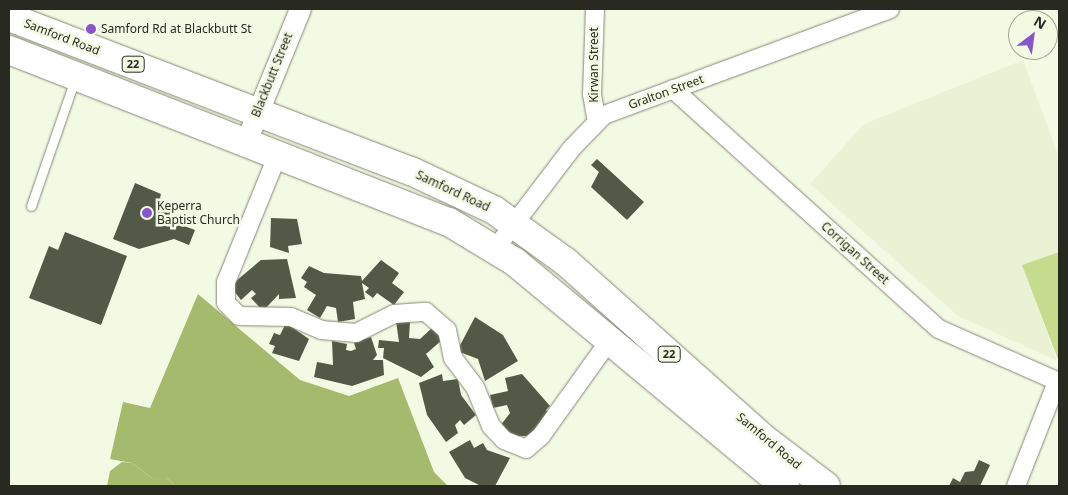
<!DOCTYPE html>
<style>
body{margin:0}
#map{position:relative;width:1068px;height:495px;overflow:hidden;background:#f3fae4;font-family:"Noto Sans",sans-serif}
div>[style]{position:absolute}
.built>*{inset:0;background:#e9f2d4}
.green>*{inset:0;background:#c6db8e}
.forest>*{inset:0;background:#a5ba6c}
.water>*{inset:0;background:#a8bc6f}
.building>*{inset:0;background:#535946}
.roads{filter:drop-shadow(0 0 1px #828874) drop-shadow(0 0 1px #828874)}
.service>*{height:9px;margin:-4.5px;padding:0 4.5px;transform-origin:4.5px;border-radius:4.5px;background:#fff}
.minor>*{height:18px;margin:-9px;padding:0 9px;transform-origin:9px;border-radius:9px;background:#fff}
.tertiary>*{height:21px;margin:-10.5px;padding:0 10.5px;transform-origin:10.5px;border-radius:10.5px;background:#fff}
.primary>*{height:28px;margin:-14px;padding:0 14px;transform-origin:14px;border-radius:14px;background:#fff}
.dots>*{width:14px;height:14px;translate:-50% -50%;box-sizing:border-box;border:2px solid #f3fae4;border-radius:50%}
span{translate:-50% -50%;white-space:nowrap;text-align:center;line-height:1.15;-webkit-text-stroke:5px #f3fae4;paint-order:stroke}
.shield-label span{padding:1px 4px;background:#f3fae4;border:1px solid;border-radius:4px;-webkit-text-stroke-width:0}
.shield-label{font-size:11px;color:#282a22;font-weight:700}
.poi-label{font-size:12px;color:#282a22}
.left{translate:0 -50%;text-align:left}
.street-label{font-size:12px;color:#282a22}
.frame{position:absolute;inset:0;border:10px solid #282a22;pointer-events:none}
.north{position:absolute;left:1008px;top:10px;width:50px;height:50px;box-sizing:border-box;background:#f3fae4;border:1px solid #a2a796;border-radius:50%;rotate:30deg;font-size:14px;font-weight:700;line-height:20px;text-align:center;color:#282a22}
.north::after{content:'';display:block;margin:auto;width:18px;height:22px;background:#8854cc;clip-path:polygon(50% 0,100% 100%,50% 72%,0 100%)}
</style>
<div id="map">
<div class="built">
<i style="clip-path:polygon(1023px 60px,1059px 157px,1059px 252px,1023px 265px,1057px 361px,958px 316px,810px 184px,864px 124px)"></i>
</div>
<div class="green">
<i style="clip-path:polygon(1059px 252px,1059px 362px,1022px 265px)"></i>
</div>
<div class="forest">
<i style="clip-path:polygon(198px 294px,300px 380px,349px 396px,398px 378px,434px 472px,448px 486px,176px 486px,167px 478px,152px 478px,132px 463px,110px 459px,123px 402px,150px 408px)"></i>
</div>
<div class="water">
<i style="clip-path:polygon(122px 462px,132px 463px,152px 478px,167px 478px,176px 486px,107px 486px,110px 471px)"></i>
</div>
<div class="building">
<i style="clip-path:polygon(597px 159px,644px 202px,627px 220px,591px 187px,599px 172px,591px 165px)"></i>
<i style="clip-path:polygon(135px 183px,161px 194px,160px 198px,179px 224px,195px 230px,189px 245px,174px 239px,139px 249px,113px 239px)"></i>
<i style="clip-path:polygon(271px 218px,297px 219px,302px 244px,288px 246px,289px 253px,270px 247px)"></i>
<i style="clip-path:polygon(65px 232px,127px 256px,101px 325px,29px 298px,49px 246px,58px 250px)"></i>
<i style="clip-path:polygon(287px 259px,296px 298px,279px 299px,279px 294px,263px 311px,251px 298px,256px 294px,252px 290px,241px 300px,230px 286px,261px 260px)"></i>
<i style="clip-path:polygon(381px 260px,399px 273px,392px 283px,404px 292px,394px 305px,377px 293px,373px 298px,365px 292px,369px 288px,362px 283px,365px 299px,353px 302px,355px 319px,338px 322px,336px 308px,327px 306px,320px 318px,307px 310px,316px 295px,304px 287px,307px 282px,301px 278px,309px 266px,324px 273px,361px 276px,362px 281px)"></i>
<i style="clip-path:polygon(475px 317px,503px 335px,518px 361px,485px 381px,478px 359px,457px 351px)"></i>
<i style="clip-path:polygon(396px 321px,410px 322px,409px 338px,420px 339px,432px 328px,442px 340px,426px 354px,434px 367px,421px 377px,383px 358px,384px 348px,378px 348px,379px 340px,399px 342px)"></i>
<i style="clip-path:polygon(286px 323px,309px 339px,299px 361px,272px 353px,275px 346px,269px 344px,274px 333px,280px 335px)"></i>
<i style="clip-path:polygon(371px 337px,377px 355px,373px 360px,383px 360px,384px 375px,352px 386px,314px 377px,317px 362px,333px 365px,332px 341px,347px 344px,346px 350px,351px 351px,356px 349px,354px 343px)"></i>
<i style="clip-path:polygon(442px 374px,443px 381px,458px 379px,461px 395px,476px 415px,464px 425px,460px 420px,455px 425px,458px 433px,446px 442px,427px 415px,419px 383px)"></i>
<i style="clip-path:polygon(522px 374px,550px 406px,546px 410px,550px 414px,528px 436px,513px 436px,500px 426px,510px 413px,507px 405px,493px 408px,490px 395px,508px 391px,505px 378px)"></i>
<i style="clip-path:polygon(470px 440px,474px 448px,483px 443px,487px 450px,510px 458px,495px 486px,481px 486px,465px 478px,449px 452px)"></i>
<i style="clip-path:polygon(979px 460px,990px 465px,980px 486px,949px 486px,953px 478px,960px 482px,965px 472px,974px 471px)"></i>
</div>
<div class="roads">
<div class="service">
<i style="left:31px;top:206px;width:134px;rotate:-70.9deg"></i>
</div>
<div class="minor">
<i style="left:595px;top:9px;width:85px;rotate:92deg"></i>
<i style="left:592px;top:94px;width:27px;rotate:80deg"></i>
<i style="left:673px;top:89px;width:358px;rotate:42.1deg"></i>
<i style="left:939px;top:329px;width:131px;rotate:23.8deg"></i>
<i style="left:278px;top:154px;width:138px;rotate:112.1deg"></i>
<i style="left:226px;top:282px;width:21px;rotate:90deg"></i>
<i style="left:226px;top:303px;width:18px;rotate:45deg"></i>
<i style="left:239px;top:316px;width:52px;rotate:1.1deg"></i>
<i style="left:291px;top:317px;width:33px;rotate:23deg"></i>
<i style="left:321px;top:330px;width:35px;rotate:5deg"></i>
<i style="left:356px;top:333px;width:42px;rotate:-26.6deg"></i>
<i style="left:394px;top:314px;width:32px;rotate:-4deg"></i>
<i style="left:426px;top:312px;width:28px;rotate:41deg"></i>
<i style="left:447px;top:330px;width:29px;rotate:78deg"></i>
<i style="left:453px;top:358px;width:36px;rotate:53deg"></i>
<i style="left:475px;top:387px;width:42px;rotate:67.7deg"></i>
<i style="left:491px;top:426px;width:19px;rotate:47deg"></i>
<i style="left:504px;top:440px;width:24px;rotate:22deg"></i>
<i style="left:526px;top:449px;width:20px;rotate:-41deg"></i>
<i style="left:541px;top:436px;width:117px;rotate:-54.4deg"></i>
<i style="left:495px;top:249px;width:127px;rotate:-52.7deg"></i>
<i style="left:572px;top:148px;width:46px;rotate:-45.9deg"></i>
<i style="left:604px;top:115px;width:305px;rotate:-20.3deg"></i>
<i style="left:1016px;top:486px;width:112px;rotate:-68.5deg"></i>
</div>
<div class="tertiary">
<i style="left:246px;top:141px;width:143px;rotate:-67.8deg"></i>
</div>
<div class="primary">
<i style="left:9px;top:17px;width:430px;rotate:21deg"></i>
<i style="left:411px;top:171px;width:92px;rotate:25.2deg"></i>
<i style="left:494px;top:210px;width:89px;rotate:35.8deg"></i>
<i style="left:566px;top:262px;width:264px;rotate:41.8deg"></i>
<i style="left:763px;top:438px;width:79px;rotate:37.3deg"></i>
<i style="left:9px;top:50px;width:472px;rotate:21.4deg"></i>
<i style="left:449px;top:222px;width:77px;rotate:31.2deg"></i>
<i style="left:515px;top:262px;width:351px;rotate:39.7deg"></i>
</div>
</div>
<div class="dots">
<i style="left:91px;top:29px;background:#8854cc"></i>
<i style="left:147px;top:213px;background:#8854cc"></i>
</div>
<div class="shield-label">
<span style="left:133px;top:64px">22</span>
<span style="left:669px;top:354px">22</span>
</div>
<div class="poi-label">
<span class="left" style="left:101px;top:29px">Samford Rd at Blackbutt St</span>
<span class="left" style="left:157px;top:213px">Keperra<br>Baptist Church</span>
</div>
<div class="street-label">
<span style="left:62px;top:37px;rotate:21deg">Samford Road</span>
<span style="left:594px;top:65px;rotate:-90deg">Kirwan Street</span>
<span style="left:272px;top:75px;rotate:-68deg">Blackbutt Street</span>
<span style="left:666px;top:92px;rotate:-20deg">Gralton Street</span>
<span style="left:453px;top:191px;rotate:25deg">Samford Road</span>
<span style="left:855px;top:253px;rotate:42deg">Corrigan Street</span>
<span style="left:769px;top:441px;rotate:40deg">Samford Road</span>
</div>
<div class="frame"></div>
<div class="north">N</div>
</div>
